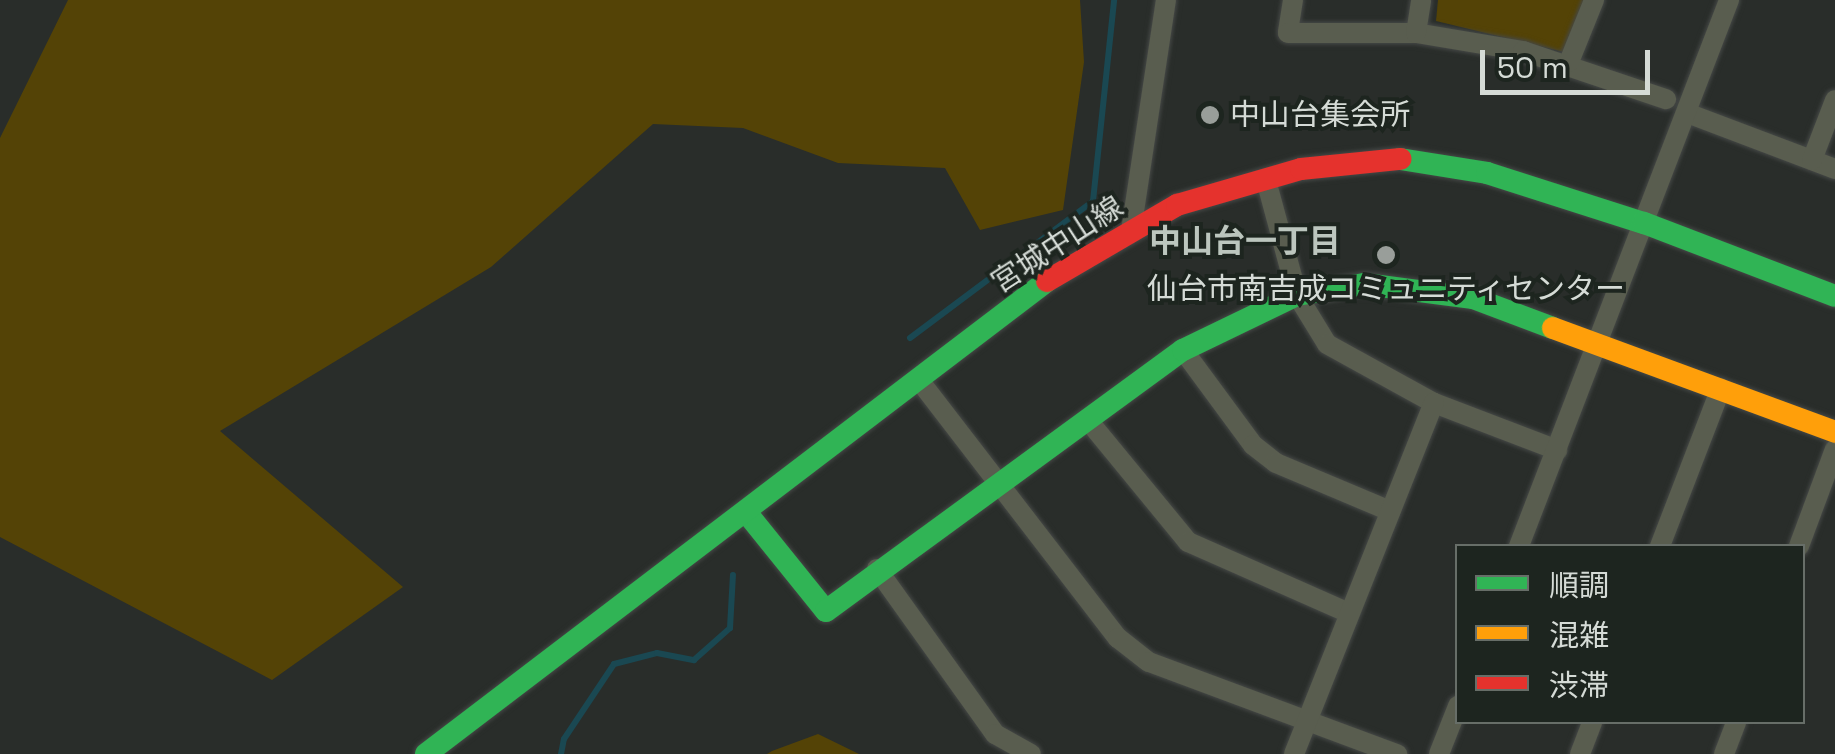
<!DOCTYPE html>
<meta charset="utf-8">
<style>
body{margin:0}
#map{position:relative;width:1835px;height:754px;overflow:hidden;background:#292d2a;font-family:"Space Grotesk","Noto Sans JP",sans-serif}
div>[style]{position:absolute}
.green>*{inset:0;background:#544306}
.stream>*{height:6px;margin:-3px;padding:0 3px;transform-origin:3px;border-radius:3px;background:#1a4852}
.roads{filter:drop-shadow(0 0 2px #454846) drop-shadow(0 0 2px #454846)}
.street>*{height:20px;margin:-10px;padding:0 10px;transform-origin:10px;border-radius:10px;background:#595d4f}
.fast>*{height:22px;margin:-11px;padding:0 11px;transform-origin:11px;border-radius:11px;background:#30b455}
.slow>*{height:22px;margin:-11px;padding:0 11px;transform-origin:11px;border-radius:11px;background:#ff9f0a}
.jam>*{height:22px;margin:-11px;padding:0 11px;transform-origin:11px;border-radius:11px;background:#e5322d}
.dots>*{width:28px;height:28px;translate:-50% -50%;box-sizing:border-box;border:5px solid #1d251f;border-radius:50%}
span{translate:-50% -50%;white-space:nowrap;text-align:center;line-height:1.15;-webkit-text-stroke:8px #1d251f;paint-order:stroke}
.poi-label{font-size:30px;color:#d5dbd6}
.left{translate:0 -50%;text-align:left}
.street-label{font-size:30px;color:#d5dbd6}
.neighbourhood-label{font-size:32px;color:#bcc6be;font-weight:700}
.legend{position:absolute;left:1455px;top:544px;width:350px;height:180px;box-sizing:border-box;background:#1d251f;border:2px solid #676e68;margin:0;padding:12px 18px;list-style:none;font-size:30px;color:#d5dbd6}
.legend li{display:flex;align-items:center;gap:20px;height:50px}
.legend b{width:50px;border:2px solid #676e68}
.scale{position:absolute;left:1480px;top:50px;width:170px;height:45px;box-sizing:border-box;border:5px solid #d5dbd6;border-top:0;padding-left:12px;font-size:30px;line-height:35px;white-space:nowrap;color:#d5dbd6;-webkit-text-stroke:8px #1d251f;paint-order:stroke}
</style>
<div id="map">
<div class="green">
<i style="clip-path:polygon(68px 0,1080px 0,1084px 62px,1063px 210px,980px 230px,945px 168px,838px 163px,743px 128px,653px 124px,491px 267px,220px 431px,403px 587px,272px 680px,0 537px,0 138px)"></i>
<i style="clip-path:polygon(1438px 0,1585px 0,1564px 52px,1436px 21px)"></i>
<i style="clip-path:polygon(818px 734px,859px 754px,767px 754px,772px 751px)"></i>
</div>
<div class="stream">
<i style="left:910px;top:338px;width:229px;rotate:-36.8deg"></i>
<i style="left:1093px;top:201px;width:202px;rotate:-84deg"></i>
<i style="left:561px;top:754px;width:15px;rotate:-79deg"></i>
<i style="left:564px;top:739px;width:90px;rotate:-56.3deg"></i>
<i style="left:614px;top:664px;width:44px;rotate:-14.3deg"></i>
<i style="left:657px;top:653px;width:38px;rotate:11deg"></i>
<i style="left:694px;top:660px;width:48px;rotate:-41.6deg"></i>
<i style="left:730px;top:628px;width:53px;rotate:-86.8deg"></i>
</div>
<div class="roads">
<div class="street">
<i style="left:1293px;top:0;width:33px;rotate:99deg"></i>
<i style="left:1288px;top:33px;width:128px"></i>
<i style="left:1416px;top:33px;width:109px;rotate:9.5deg"></i>
<i style="left:1523px;top:51px;width:151px;rotate:18.6deg"></i>
<i style="left:1416px;top:33px;width:33px;rotate:-81deg"></i>
<i style="left:1569px;top:62px;width:67px;rotate:-68deg"></i>
<i style="left:1687px;top:113px;width:158px;rotate:20.7deg"></i>
<i style="left:1812px;top:160px;width:64px;rotate:-69deg"></i>
<i style="left:1266px;top:180px;width:119px;rotate:74.9deg"></i>
<i style="left:1297px;top:295px;width:57px;rotate:58.5deg"></i>
<i style="left:1327px;top:344px;width:122px;rotate:28.9deg"></i>
<i style="left:1434px;top:403px;width:132px;rotate:20.9deg"></i>
<i style="left:1131px;top:231px;width:234px;rotate:-81.4deg"></i>
<i style="left:1183px;top:350px;width:118px;rotate:53.6deg"></i>
<i style="left:1253px;top:445px;width:29px;rotate:38deg"></i>
<i style="left:1276px;top:463px;width:124px;rotate:22.8deg"></i>
<i style="left:919px;top:380px;width:326px;rotate:52.4deg"></i>
<i style="left:1118px;top:638px;width:39px;rotate:38deg"></i>
<i style="left:1149px;top:662px;width:265px;rotate:20.4deg"></i>
<i style="left:1087px;top:419px;width:159px;rotate:50.6deg"></i>
<i style="left:1188px;top:542px;width:176px;rotate:23.8deg"></i>
<i style="left:1519px;top:546px;width:585px;rotate:-68.96deg"></i>
<i style="left:1660px;top:546px;width:169px;rotate:-68.9deg"></i>
<i style="left:1799px;top:546px;width:103px;rotate:-69.6deg"></i>
<i style="left:877px;top:569px;width:203px;rotate:54.4deg"></i>
<i style="left:995px;top:734px;width:41px;rotate:29.1deg"></i>
<i style="left:1294px;top:754px;width:378px;rotate:-68.3deg"></i>
<i style="left:1439px;top:754px;width:52px;rotate:-68.4deg"></i>
<i style="left:1580px;top:754px;width:34px;rotate:-69deg"></i>
<i style="left:1724px;top:754px;width:34px;rotate:-69deg"></i>
</div>
<div class="fast">
<i style="left:1400px;top:159px;width:88px;rotate:9.1deg"></i>
<i style="left:1487px;top:173px;width:165px;rotate:17.7deg"></i>
<i style="left:1644px;top:223px;width:204px;rotate:20.9deg"></i>
<i style="left:746px;top:512px;width:127px;rotate:51.1deg"></i>
<i style="left:826px;top:611px;width:442px;rotate:-36.2deg"></i>
<i style="left:1183px;top:350px;width:127px;rotate:-25.8deg"></i>
<i style="left:1297px;top:295px;width:69px;rotate:-9.2deg"></i>
<i style="left:1365px;top:284px;width:109px;rotate:7.4deg"></i>
<i style="left:1473px;top:298px;width:85px;rotate:20.6deg"></i>
<i style="left:426px;top:754px;width:781px;rotate:-37.3deg"></i>
</div>
<div class="slow">
<i style="left:1553px;top:328px;width:301px;rotate:20.2deg"></i>
</div>
<div class="jam">
<i style="left:1047px;top:281px;width:151px;rotate:-30.3deg"></i>
<i style="left:1177px;top:205px;width:129px;rotate:-16.2deg"></i>
<i style="left:1301px;top:169px;width:100px;rotate:-5.8deg"></i>
</div>
</div>
<div class="dots">
<i style="left:1210px;top:115px;background:#999e9a"></i>
<i style="left:1386px;top:255px;background:#999e9a"></i>
</div>
<div class="poi-label">
<span class="left" style="left:1230px;top:115px">中山台集会所</span>
<span style="left:1386px;top:289px">仙台市南吉成コミュニティセンター</span>
</div>
<div class="street-label">
<span style="left:1057px;top:245px;rotate:-33deg">宮城中山線</span>
</div>
<div class="neighbourhood-label">
<span style="left:1245px;top:241px">中山台一丁目</span>
</div>
<ul class="legend">
<li><b style="height:12px;background:#30b455"></b>順調</li>
<li><b style="height:12px;background:#ff9f0a"></b>混雑</li>
<li><b style="height:12px;background:#e5322d"></b>渋滞</li>
</ul>
<div class="scale">50 m</div>
</div>
